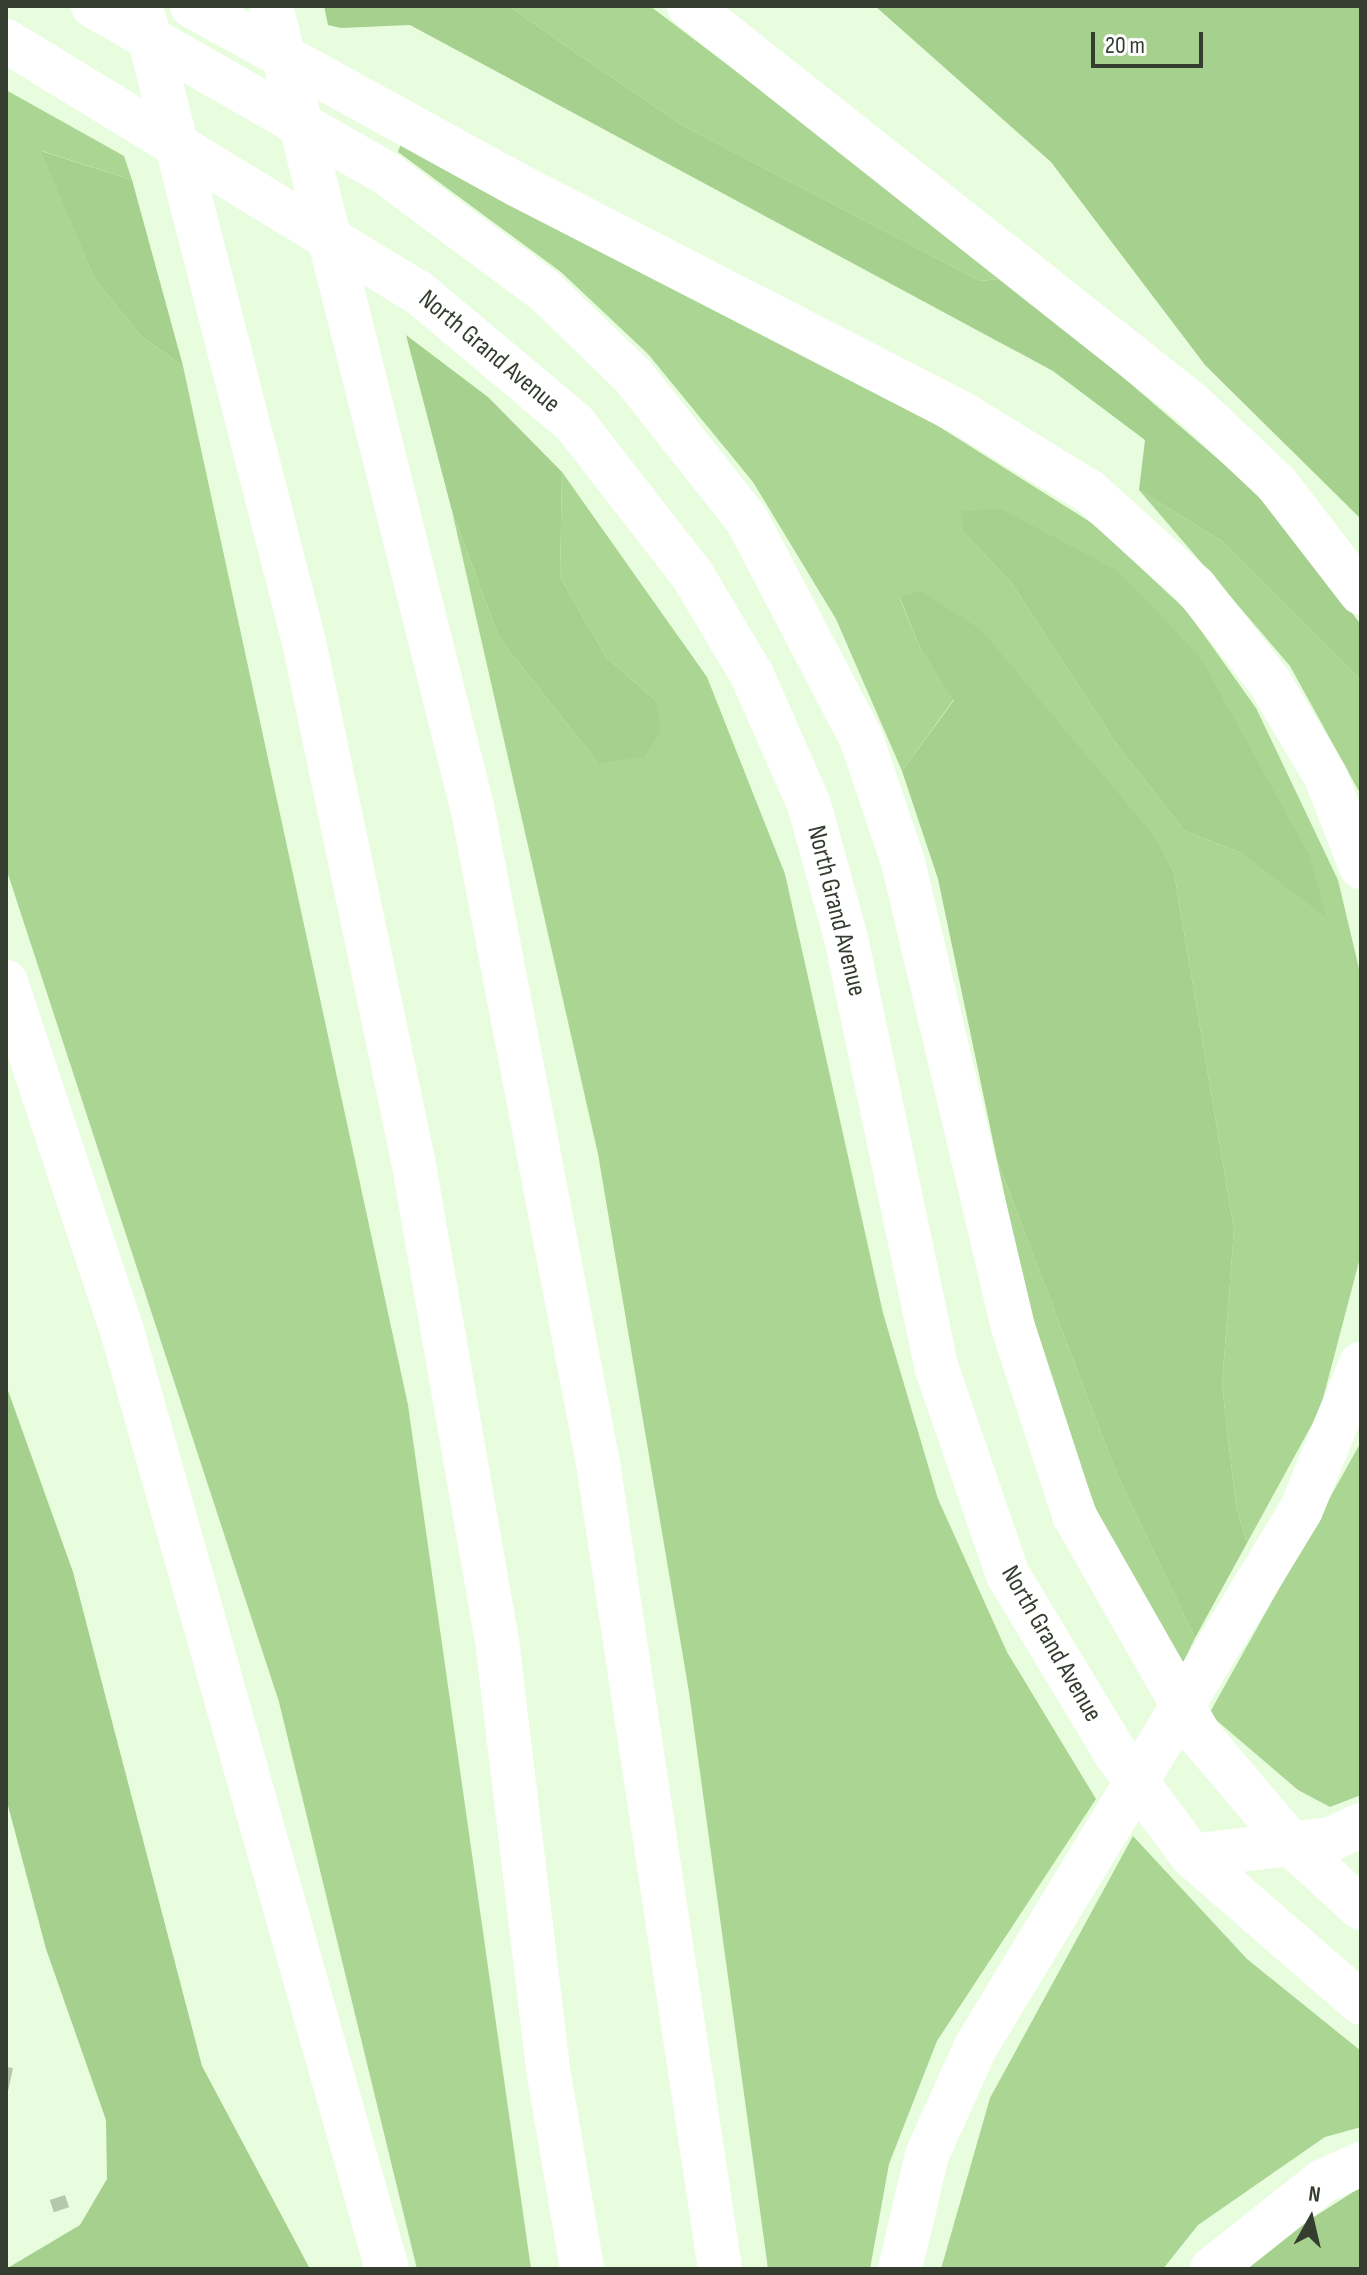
<!DOCTYPE html>
<style>
body{margin:0}
#map{position:relative;width:1367px;height:2275px;overflow:hidden;background:#e8fdde;font-family:"Sofia Sans Condensed",sans-serif}
div>[style]{position:absolute}
.green>*{inset:0;background:#aad593}
.forest>*{inset:0;background:#a5d08e}
.building>*{inset:0;background:#b4c9aa;transform-origin:0 0}
.major>*{height:44px;margin:-22px;padding:0 22px;transform-origin:22px;border-radius:22px;background:#fff}
.highway>*{height:44px;margin:-22px;padding:0 22px;transform-origin:22px;border-radius:22px;background:#fff}
span{translate:-50% -50%;white-space:nowrap;text-align:center;line-height:1.15;-webkit-text-stroke:8px #fff;paint-order:stroke}
.street-label{font-size:26px;color:#353d30}
.frame{position:absolute;inset:0;border:8px solid #353d30;pointer-events:none}
.north{position:absolute;left:1271px;top:2179px;width:80px;height:80px;-webkit-text-stroke:6px #fff;paint-order:stroke;rotate:8deg;font-size:22px;font-weight:700;line-height:32px;text-align:center;color:#353d30}
.north::after{content:'';display:block;margin:auto;width:28px;height:36px;background:#353d30;clip-path:polygon(50% 0,100% 100%,50% 72%,0 100%)}
.scale{position:absolute;left:1091px;top:32px;width:112px;height:36px;box-sizing:border-box;border:4px solid #353d30;border-top:0;padding-left:10px;font-size:24px;line-height:28px;white-space:nowrap;color:#353d30;-webkit-text-stroke:6px #fff;paint-order:stroke}
</style>
<div id="map">
<div class="green">
<i style="clip-path:polygon(508px 6px,650px 6px,1008px 278px,980px 281px,680px 124px)"></i>
<i style="clip-path:polygon(6px 90px,124px 156px,132px 180px,42px 151px,95px 280px,142px 337px,183px 366px,408px 1405px,531px 2269px,417px 2269px,279px 1702px,6px 868px)"></i>
<i style="clip-path:polygon(evenodd,401px 143px,900px 402px,1095px 525px,1187px 611px,1256px 708px,1338px 880px,1361px 977px,1361px 1254px,1320px 1410px,1247px 1543px,1236px 1506px,1222px 1385px,1234px 1230px,1174px 872px,1154px 837px,920px 590px,900px 599px,921px 650px,954px 699px,902px 771px,836px 619px,753px 482px,648px 354px,561px 272px,398px 152px,401px 143px,964px 533px,1200px 657px,1327px 917px,1239px 852px,1185px 831px,1117px 745px,1011px 582px,964px 533px)"></i>
<i style="clip-path:polygon(562px 472px,707px 677px,785px 874px,883px 1313px,938px 1499px,1007px 1652px,1096px 1799px,937px 2041px,889px 2164px,870px 2269px,768px 2269px,689px 1692px,598px 1154px,452px 511px,499px 638px,598px 763px,655px 700px,606px 657px,560px 577px)"></i>
<i style="clip-path:polygon(1139px 490px,1222px 541px,1361px 680px,1361px 795px,1290px 666px)"></i>
<i style="clip-path:polygon(997px 1160px,1116px 1472px,1195px 1638px,1180px 1669px,1104px 1531px,1036px 1344px)"></i>
<i style="clip-path:polygon(1361px 1442px,1361px 1795px,1330px 1807px,1298px 1790px,1209px 1714px)"></i>
<i style="clip-path:polygon(1133px 1836px,1247px 1959px,1361px 2051px,1361px 2127px,1325px 2137px,1198px 2225px,1163px 2269px,941px 2269px,990px 2098px)"></i>
</div>
<div class="forest">
<i style="clip-path:polygon(324px 6px,508px 6px,680px 124px,980px 281px,1008px 278px,1276px 509px,1361px 625px,1361px 680px,1222px 541px,1139px 490px,1145px 440px,1053px 371px,410px 25px,341px 28px,328px 25px)"></i>
<i style="clip-path:polygon(875px 6px,1361px 6px,1361px 519px,1205px 365px,1051px 162px)"></i>
<i style="clip-path:polygon(41px 151px,132px 180px,183px 366px,142px 337px,95px 280px)"></i>
<i style="clip-path:polygon(406px 335px,488px 397px,562px 472px,560px 577px,606px 657px,655px 700px,661px 732px,644px 757px,598px 763px,499px 638px,452px 511px)"></i>
<i style="clip-path:polygon(1001px 509px,1118px 571px,1200px 657px,1309px 855px,1327px 918px,1239px 852px,1185px 831px,1117px 745px,1011px 582px,964px 533px,961px 511px)"></i>
<i style="clip-path:polygon(920px 590px,981px 630px,1154px 836px,1174px 872px,1234px 1230px,1222px 1385px,1236px 1506px,1247px 1543px,1195px 1638px,1116px 1472px,997px 1160px,938px 879px,902px 771px,954px 700px,921px 650px,900px 598px)"></i>
<i style="clip-path:polygon(6px 1385px,73px 1572px,202px 2066px,310px 2269px,6px 2269px,80px 2225px,107px 2179px,106px 2120px,46px 1949px,6px 1798px)"></i>
<i style="clip-path:polygon(1361px 2187px,1361px 2269px,1244px 2269px,1267px 2247px)"></i>
</div>
<div class="building">
<i style="clip-path:polygon(6px 2067px,13px 2068px,7px 2096px,6px 2096px)"></i>
<i style="left:65px;top:2195px;width:13px;height:16px;rotate:72deg"></i>
</div>
<div class="major">
<i style="left:93px;top:6px;width:339px;rotate:29.7deg"></i>
<i style="left:387px;top:174px;width:197px;rotate:36.5deg"></i>
<i style="left:545px;top:291px;width:124px;rotate:44deg"></i>
<i style="left:634px;top:377px;width:182px;rotate:51.7deg"></i>
<i style="left:747px;top:520px;width:246px;rotate:62.4deg"></i>
<i style="left:861px;top:738px;width:131px;rotate:71.3deg"></i>
<i style="left:903px;top:862px;width:478px;rotate:76.7deg"></i>
<i style="left:1013px;top:1327px;width:198px;rotate:72deg"></i>
<i style="left:1074px;top:1515px;width:254px;rotate:60.3deg"></i>
<i style="left:1200px;top:1736px;width:143px;rotate:49.8deg"></i>
<i style="left:1292px;top:1845px;width:93px;rotate:42.4deg"></i>
<i style="left:6px;top:41px;width:482px;rotate:31.4deg"></i>
<i style="left:418px;top:292px;width:204px;rotate:40deg"></i>
<i style="left:574px;top:423px;width:194px;rotate:52.1deg"></i>
<i style="left:693px;top:576px;width:115px;rotate:59.2deg"></i>
<i style="left:752px;top:675px;width:141px;rotate:66.2deg"></i>
<i style="left:809px;top:804px;width:139px;rotate:74.6deg"></i>
<i style="left:846px;top:938px;width:441px;rotate:78.1deg"></i>
<i style="left:937px;top:1369px;width:218px;rotate:71deg"></i>
<i style="left:1008px;top:1575px;width:209px;rotate:58.9deg"></i>
<i style="left:1116px;top:1754px;width:127px;rotate:53.3deg"></i>
<i style="left:1192px;top:1856px;width:224px;rotate:41deg"></i>
</div>
<div class="highway">
<i style="left:141px;top:6px;width:657px;rotate:75.63deg"></i>
<i style="left:304px;top:642px;width:529px;rotate:78.12deg"></i>
<i style="left:413px;top:1160px;width:496px;rotate:80.1deg"></i>
<i style="left:498px;top:1649px;width:429px;rotate:83.2deg"></i>
<i style="left:549px;top:2075px;width:197px;rotate:80.3deg"></i>
<i style="left:192px;top:6px;width:370px;rotate:28.8deg"></i>
<i style="left:516px;top:184px;width:503px;rotate:27.23deg"></i>
<i style="left:963px;top:414px;width:149px;rotate:31.6deg"></i>
<i style="left:1090px;top:492px;width:142px;rotate:42.1deg"></i>
<i style="left:1195px;top:587px;width:120px;rotate:51.8deg"></i>
<i style="left:1269px;top:681px;width:112px;rotate:59.3deg"></i>
<i style="left:1326px;top:777px;width:97px;rotate:68.7deg"></i>
<i style="left:271px;top:6px;width:830px;rotate:75.91deg"></i>
<i style="left:473px;top:811px;width:664px;rotate:79.15deg"></i>
<i style="left:598px;top:1463px;width:815px;rotate:81.39deg"></i>
<i style="left:689px;top:6px;width:640px;rotate:38.34deg"></i>
<i style="left:1191px;top:403px;width:117px;rotate:43.3deg"></i>
<i style="left:1276px;top:483px;width:139px;rotate:52.3deg"></i>
<i style="left:6px;top:982px;width:364px;rotate:71.6deg"></i>
<i style="left:121px;top:1327px;width:979px;rotate:74.23deg"></i>
<i style="left:1192px;top:1856px;width:140px;rotate:-7deg"></i>
<i style="left:1331px;top:1839px;width:33px;rotate:-25deg"></i>
<i style="left:900px;top:2269px;width:117px;rotate:-76.7deg"></i>
<i style="left:927px;top:2155px;width:117px;rotate:-65.8deg"></i>
<i style="left:975px;top:2048px;width:629px;rotate:-58.79deg"></i>
<i style="left:1301px;top:1510px;width:158px;rotate:-67.7deg"></i>
<i style="left:1212px;top:2269px;width:142px;rotate:-38.4deg"></i>
<i style="left:1323px;top:2181px;width:42px;rotate:-24.1deg"></i>
</div>
<div class="street-label">
<span style="left:489px;top:352px;rotate:40deg">North Grand Avenue</span>
<span style="left:836px;top:911px;rotate:76deg">North Grand Avenue</span>
<span style="left:1051px;top:1644px;rotate:60deg">North Grand Avenue</span>
</div>
<div class="frame"></div>
<div class="north">N</div>
<div class="scale">20 m</div>
</div>
